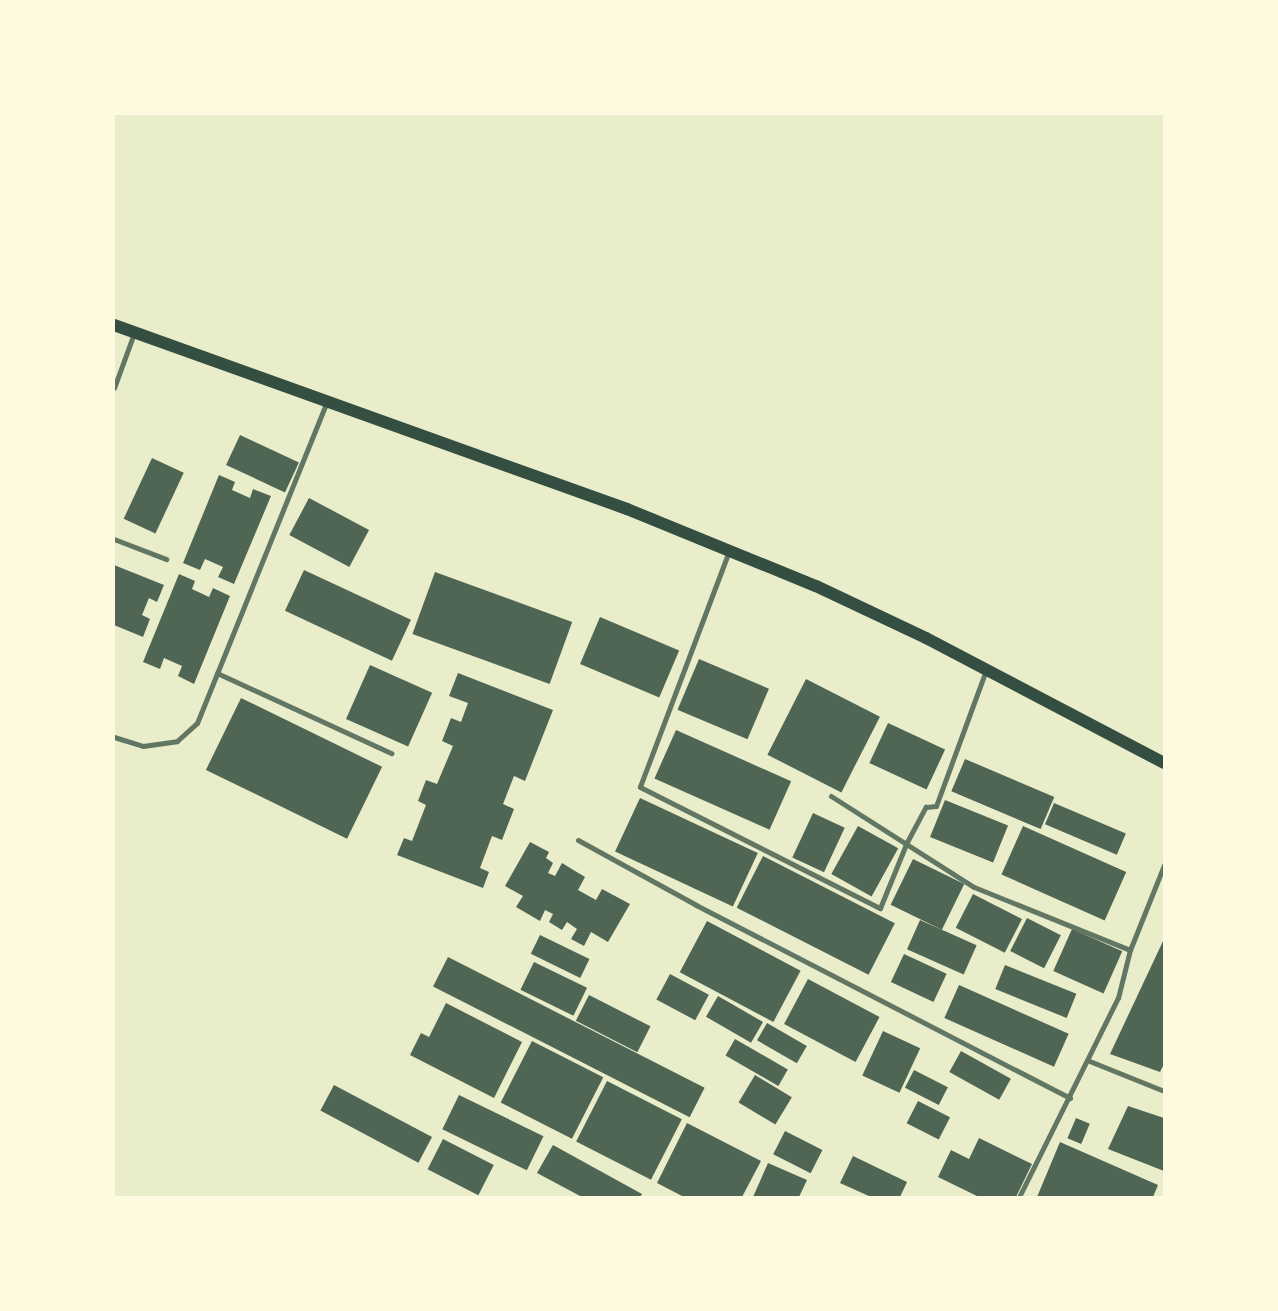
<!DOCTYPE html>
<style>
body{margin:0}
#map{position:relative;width:1278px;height:1311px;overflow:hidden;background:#e9edc9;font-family:Manrope,sans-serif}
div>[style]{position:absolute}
.building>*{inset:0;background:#4f6655;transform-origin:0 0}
.minor>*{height:5px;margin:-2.5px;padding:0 2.5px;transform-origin:2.5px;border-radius:2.5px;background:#617663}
.primary>*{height:12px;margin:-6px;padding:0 6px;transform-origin:6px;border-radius:6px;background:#344e41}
span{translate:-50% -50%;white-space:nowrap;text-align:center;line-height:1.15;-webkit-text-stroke:5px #fefae0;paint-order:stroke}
.frame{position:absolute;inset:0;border:115px solid #fefae0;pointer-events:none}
</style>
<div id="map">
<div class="building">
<i style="left:240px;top:435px;width:65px;height:33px;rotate:25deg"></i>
<i style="left:152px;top:458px;width:35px;height:67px;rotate:25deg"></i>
<i style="clip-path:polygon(219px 475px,235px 482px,232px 490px,250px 498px,253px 489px,271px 496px,234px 584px,218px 577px,223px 567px,205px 559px,200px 570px,183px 563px)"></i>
<i style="left:309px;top:498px;width:68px;height:42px;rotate:28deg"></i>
<i style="clip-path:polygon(114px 565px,164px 585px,157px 602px,149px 598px,142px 615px,150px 619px,143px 637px,114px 625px)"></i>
<i style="left:304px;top:570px;width:118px;height:45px;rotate:25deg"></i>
<i style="left:435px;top:572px;width:146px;height:66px;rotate:20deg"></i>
<i style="clip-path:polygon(179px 574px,195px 581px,192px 589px,209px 597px,213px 588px,230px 596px,194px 684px,178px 676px,182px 666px,164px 658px,160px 669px,143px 662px)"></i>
<i style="left:600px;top:617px;width:86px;height:51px;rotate:23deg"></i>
<i style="left:699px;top:659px;width:76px;height:55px;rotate:23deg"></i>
<i style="left:370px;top:665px;width:68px;height:59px;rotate:24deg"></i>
<i style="clip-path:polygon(458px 673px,553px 710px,525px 781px,514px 776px,503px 804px,514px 809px,502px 840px,492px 836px,480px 868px,489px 872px,483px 888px,397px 855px,404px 838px,412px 841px,426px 805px,418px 801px,426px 780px,437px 784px,453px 746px,442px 741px,451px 718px,461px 722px,468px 703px,449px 696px)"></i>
<i style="left:806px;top:679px;width:83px;height:85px;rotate:27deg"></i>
<i style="left:241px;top:698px;width:157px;height:80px;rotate:26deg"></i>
<i style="left:888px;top:723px;width:63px;height:44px;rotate:25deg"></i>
<i style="left:676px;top:730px;width:126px;height:53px;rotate:24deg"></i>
<i style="left:965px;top:759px;width:97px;height:35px;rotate:23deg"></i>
<i style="left:640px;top:798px;width:130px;height:59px;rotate:25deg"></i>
<i style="left:945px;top:800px;width:68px;height:40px;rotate:22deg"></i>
<i style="left:1054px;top:803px;width:78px;height:23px;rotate:23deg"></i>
<i style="left:813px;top:813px;width:35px;height:49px;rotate:25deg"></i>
<i style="left:858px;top:826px;width:46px;height:55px;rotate:29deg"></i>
<i style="left:1023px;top:826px;width:113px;height:53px;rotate:24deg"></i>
<i style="clip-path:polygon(530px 842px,549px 852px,546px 858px,553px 863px,548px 873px,555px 876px,562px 863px,585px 877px,578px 890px,596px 900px,602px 889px,630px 904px,608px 942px,591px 932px,584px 946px,571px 939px,577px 929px,567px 922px,562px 930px,549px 922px,553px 914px,545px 910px,540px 921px,516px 907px,523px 896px,505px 886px)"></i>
<i style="left:763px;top:856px;width:148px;height:58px;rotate:27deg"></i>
<i style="left:913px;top:859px;width:57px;height:51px;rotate:26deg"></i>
<i style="left:973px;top:894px;width:55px;height:38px;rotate:27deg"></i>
<i style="left:1027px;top:918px;width:38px;height:37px;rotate:27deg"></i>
<i style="left:920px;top:920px;width:62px;height:32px;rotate:24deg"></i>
<i style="left:707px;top:921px;width:106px;height:58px;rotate:28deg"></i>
<i style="left:1072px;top:929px;width:55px;height:46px;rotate:24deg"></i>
<i style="left:540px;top:935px;width:55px;height:21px;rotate:26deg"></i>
<i style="clip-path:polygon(1164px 939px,1164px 1064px,1160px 1072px,1110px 1054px)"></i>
<i style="left:904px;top:954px;width:47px;height:31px;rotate:25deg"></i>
<i style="left:448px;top:957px;width:288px;height:33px;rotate:27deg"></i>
<i style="left:534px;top:962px;width:59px;height:31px;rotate:26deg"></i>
<i style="left:1005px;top:965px;width:77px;height:26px;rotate:22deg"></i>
<i style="left:670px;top:974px;width:44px;height:29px;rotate:28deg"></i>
<i style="left:808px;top:979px;width:81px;height:51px;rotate:28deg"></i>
<i style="left:959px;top:985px;width:120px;height:36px;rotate:24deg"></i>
<i style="left:589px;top:995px;width:69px;height:29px;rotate:27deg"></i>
<i style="left:718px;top:996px;width:52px;height:24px;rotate:30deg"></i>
<i style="clip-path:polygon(446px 1003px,522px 1042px,494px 1098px,410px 1055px,421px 1033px,429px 1037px)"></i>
<i style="left:767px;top:1023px;width:46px;height:20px;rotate:30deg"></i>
<i style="left:883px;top:1031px;width:41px;height:49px;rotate:25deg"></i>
<i style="left:735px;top:1039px;width:61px;height:19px;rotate:30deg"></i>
<i style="left:532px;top:1041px;width:80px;height:69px;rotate:27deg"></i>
<i style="left:961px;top:1051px;width:57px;height:24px;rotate:29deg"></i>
<i style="left:914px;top:1070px;width:38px;height:20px;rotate:27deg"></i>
<i style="left:755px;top:1075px;width:43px;height:32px;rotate:31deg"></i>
<i style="left:607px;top:1081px;width:84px;height:68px;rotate:27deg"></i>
<i style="left:334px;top:1085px;width:111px;height:29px;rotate:28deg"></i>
<i style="left:459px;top:1095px;width:94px;height:38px;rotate:26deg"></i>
<i style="left:918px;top:1101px;width:36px;height:25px;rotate:27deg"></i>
<i style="clip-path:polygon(1128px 1106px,1164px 1118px,1164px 1171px,1108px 1149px)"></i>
<i style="left:1076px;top:1118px;width:15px;height:22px;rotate:23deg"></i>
<i style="clip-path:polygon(687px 1123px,761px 1161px,742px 1197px,684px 1197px,657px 1183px)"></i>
<i style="left:785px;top:1131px;width:42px;height:26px;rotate:27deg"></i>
<i style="clip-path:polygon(979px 1138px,1032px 1164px,1016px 1197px,979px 1197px,938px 1177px,951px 1150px,969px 1159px)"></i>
<i style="left:443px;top:1139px;width:57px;height:34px;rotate:27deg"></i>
<i style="clip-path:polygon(1060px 1142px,1158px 1185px,1153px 1197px,1037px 1197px)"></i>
<i style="clip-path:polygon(553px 1145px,642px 1194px,640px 1197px,582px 1197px,537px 1173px)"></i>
<i style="clip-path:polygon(853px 1156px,907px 1182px,900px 1197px,871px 1197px,840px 1183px)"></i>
<i style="clip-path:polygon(768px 1163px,807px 1180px,799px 1197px,753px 1197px)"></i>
</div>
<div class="minor">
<i style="left:114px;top:388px;width:59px;rotate:-70deg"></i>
<i style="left:114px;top:539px;width:56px;rotate:21deg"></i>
<i style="left:729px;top:551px;width:252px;rotate:110.7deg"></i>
<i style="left:640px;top:787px;width:269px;rotate:26.8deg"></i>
<i style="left:880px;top:908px;width:71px;rotate:-67.8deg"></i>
<i style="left:907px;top:842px;width:40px;rotate:-62deg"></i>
<i style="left:926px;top:807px;width:10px;rotate:-6deg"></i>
<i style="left:936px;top:806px;width:145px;rotate:-69.8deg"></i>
<i style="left:217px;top:673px;width:192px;rotate:24.7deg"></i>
<i style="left:114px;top:737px;width:30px;rotate:17deg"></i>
<i style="left:143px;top:746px;width:34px;rotate:-8deg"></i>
<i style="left:177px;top:741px;width:27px;rotate:-42deg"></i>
<i style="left:197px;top:723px;width:346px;rotate:-68deg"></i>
<i style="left:831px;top:796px;width:169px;rotate:32.5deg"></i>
<i style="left:974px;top:887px;width:168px;rotate:22deg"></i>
<i style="left:578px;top:840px;width:135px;rotate:28.8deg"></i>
<i style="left:696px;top:905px;width:421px;rotate:27.3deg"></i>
<i style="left:1087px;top:1060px;width:83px;rotate:21.9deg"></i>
<i style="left:1019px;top:1197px;width:222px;rotate:-63.6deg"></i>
<i style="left:1118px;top:998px;width:49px;rotate:-76deg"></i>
<i style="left:1130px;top:950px;width:92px;rotate:-68.2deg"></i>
</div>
<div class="primary">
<i style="left:114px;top:325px;width:545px;rotate:19.73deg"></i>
<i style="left:627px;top:509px;width:204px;rotate:22.2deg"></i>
<i style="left:816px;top:586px;width:122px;rotate:25.3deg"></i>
<i style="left:926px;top:638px;width:269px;rotate:27.7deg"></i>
</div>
<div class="frame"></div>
</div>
